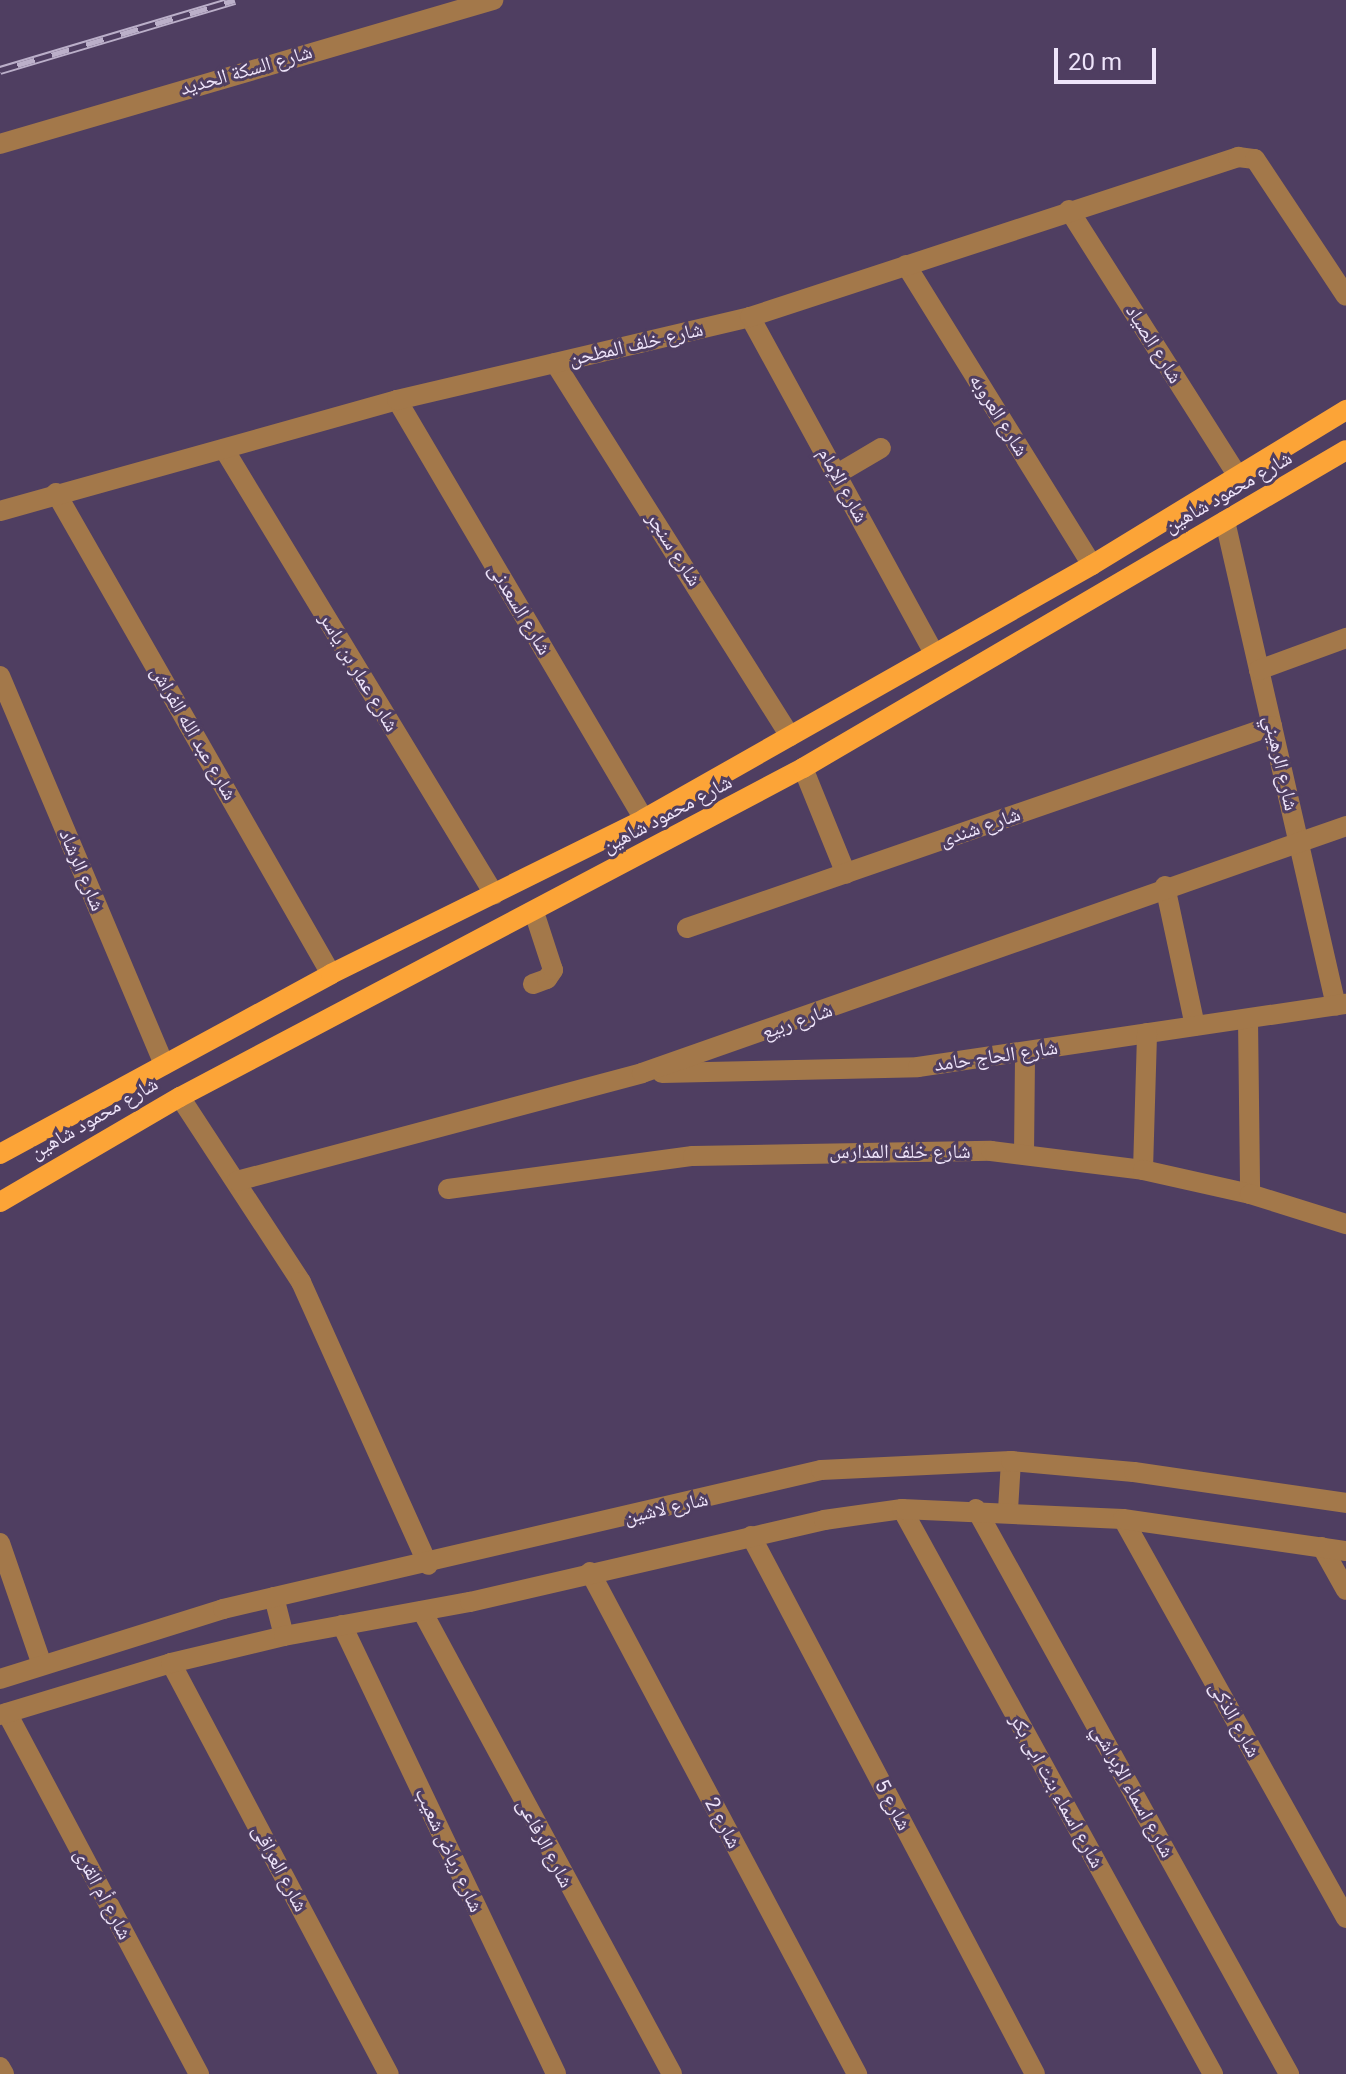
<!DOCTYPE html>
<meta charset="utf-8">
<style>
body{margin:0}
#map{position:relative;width:1346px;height:2074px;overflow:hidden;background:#4f3e61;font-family:Roboto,"Noto Naskh Arabic",sans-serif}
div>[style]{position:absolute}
.minor>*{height:20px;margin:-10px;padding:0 10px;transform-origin:10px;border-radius:10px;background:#a3784a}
.major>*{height:20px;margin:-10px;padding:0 10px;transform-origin:10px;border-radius:10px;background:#fca437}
.rail>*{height:9px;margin-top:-4.5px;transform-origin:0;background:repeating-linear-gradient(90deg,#4f3e61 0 18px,#bbafc9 0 36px);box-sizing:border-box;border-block:2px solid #bbafc9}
span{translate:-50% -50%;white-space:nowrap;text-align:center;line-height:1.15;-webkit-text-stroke:6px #4f3e61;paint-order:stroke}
.street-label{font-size:20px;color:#eee4fa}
.scale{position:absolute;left:1054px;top:48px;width:102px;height:36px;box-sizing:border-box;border:4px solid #eee4fa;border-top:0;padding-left:10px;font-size:24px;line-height:28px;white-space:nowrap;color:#eee4fa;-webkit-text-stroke:6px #4f3e61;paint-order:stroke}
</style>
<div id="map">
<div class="minor">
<i style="left:0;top:144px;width:514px;rotate:-16.28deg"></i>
<i style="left:1069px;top:210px;width:317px;rotate:57.6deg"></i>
<i style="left:906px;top:265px;width:353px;rotate:58.2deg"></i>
<i style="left:750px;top:317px;width:383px;rotate:61.3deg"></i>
<i style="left:555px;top:363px;width:441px;rotate:57.8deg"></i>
<i style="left:397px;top:400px;width:486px;rotate:59.5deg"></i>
<i style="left:224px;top:449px;width:521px;rotate:58.75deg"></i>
<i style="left:837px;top:474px;width:51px;rotate:-30.6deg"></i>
<i style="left:56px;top:493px;width:554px;rotate:60.24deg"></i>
<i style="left:0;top:511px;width:412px;rotate:-15.6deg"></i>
<i style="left:397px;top:400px;width:363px;rotate:-13.2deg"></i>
<i style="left:750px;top:317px;width:514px;rotate:-18.15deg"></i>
<i style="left:1238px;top:157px;width:17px;rotate:7deg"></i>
<i style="left:1255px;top:159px;width:164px;rotate:56.4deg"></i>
<i style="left:1225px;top:521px;width:497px;rotate:77.1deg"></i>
<i style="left:1259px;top:670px;width:93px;rotate:-20.2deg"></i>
<i style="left:0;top:676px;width:422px;rotate:67.1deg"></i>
<i style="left:803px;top:768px;width:114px;rotate:67.9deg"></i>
<i style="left:1165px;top:886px;width:143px;rotate:77.9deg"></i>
<i style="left:687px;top:928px;width:619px;rotate:-19.05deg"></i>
<i style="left:533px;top:984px;width:15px;rotate:-20deg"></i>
<i style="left:547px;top:979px;width:11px;rotate:-56deg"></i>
<i style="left:553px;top:970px;width:61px;rotate:-108.1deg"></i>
<i style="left:1248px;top:1019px;width:175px;rotate:89.3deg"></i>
<i style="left:662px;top:1073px;width:256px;rotate:-1.3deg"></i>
<i style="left:918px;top:1067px;width:433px;rotate:-8.4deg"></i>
<i style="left:180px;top:1097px;width:221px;rotate:56.8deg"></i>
<i style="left:301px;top:1282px;width:310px;rotate:65.8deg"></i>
<i style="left:1024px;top:1154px;width:102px;rotate:-89.4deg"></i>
<i style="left:1143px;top:1170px;width:137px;rotate:-88.3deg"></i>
<i style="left:237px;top:1181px;width:419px;rotate:-14.9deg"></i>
<i style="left:642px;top:1073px;width:746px;rotate:-19.33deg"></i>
<i style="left:448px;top:1189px;width:247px;rotate:-7.7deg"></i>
<i style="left:693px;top:1156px;width:298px;rotate:-1deg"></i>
<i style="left:991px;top:1151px;width:153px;rotate:7.1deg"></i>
<i style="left:1143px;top:1170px;width:110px;rotate:12.6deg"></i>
<i style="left:1250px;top:1194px;width:101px;rotate:17.4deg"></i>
<i style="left:902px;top:1509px;width:645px;rotate:61.17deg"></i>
<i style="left:976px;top:1509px;width:646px;rotate:61.01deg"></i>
<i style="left:1008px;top:1510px;width:49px;rotate:-86.5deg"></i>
<i style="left:1123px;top:1519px;width:457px;rotate:60.8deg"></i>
<i style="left:751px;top:1536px;width:608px;rotate:62.17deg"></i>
<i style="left:0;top:1543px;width:129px;rotate:71deg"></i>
<i style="left:1322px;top:1547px;width:49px;rotate:60.8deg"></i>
<i style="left:590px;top:1572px;width:569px;rotate:61.99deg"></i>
<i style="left:274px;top:1597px;width:40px;rotate:75.6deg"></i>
<i style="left:422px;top:1611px;width:526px;rotate:61.63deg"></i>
<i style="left:342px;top:1625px;width:497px;rotate:64.5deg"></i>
<i style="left:171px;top:1663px;width:465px;rotate:62.1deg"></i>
<i style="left:0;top:1679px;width:234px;rotate:-17.4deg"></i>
<i style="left:223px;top:1609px;width:614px;rotate:-13.09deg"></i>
<i style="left:821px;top:1470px;width:190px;rotate:-2.7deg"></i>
<i style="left:1011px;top:1461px;width:123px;rotate:5.1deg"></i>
<i style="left:1134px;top:1472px;width:214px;rotate:8.3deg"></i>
<i style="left:7px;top:1713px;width:409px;rotate:62deg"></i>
<i style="left:0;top:1715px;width:179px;rotate:-16.9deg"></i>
<i style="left:171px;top:1663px;width:116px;rotate:-13.4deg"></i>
<i style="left:284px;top:1636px;width:189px;rotate:-10.4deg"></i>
<i style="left:470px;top:1602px;width:363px;rotate:-13deg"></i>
<i style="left:824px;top:1520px;width:79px;rotate:-8deg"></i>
<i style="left:902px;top:1509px;width:221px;rotate:2.6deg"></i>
<i style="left:1123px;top:1519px;width:225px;rotate:8.2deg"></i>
<i style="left:0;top:2067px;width:8px;rotate:60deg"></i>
</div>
<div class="major">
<i style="left:0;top:1154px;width:377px;rotate:-28.5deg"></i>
<i style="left:331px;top:974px;width:349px;rotate:-26.3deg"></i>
<i style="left:644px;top:819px;width:515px;rotate:-29.55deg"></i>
<i style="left:1092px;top:565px;width:298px;rotate:-31.4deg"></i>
<i style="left:0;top:1202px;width:208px;rotate:-30.3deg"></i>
<i style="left:180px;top:1097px;width:705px;rotate:-27.84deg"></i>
<i style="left:803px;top:768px;width:629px;rotate:-30.35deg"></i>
</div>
<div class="rail">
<i style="left:0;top:70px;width:245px;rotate:-16.6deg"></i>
</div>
<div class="street-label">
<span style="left:246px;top:70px;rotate:-16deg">شارع السكة الحديد</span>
<span style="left:636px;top:344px;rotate:-13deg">شارع خلف المطحن</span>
<span style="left:1154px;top:344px;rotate:58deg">شارع الصياد</span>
<span style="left:999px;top:415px;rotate:58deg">شارع العروبه</span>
<span style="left:843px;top:485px;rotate:61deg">شارع الإمام</span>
<span style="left:1228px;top:492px;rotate:-30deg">شارع محمود شاهين</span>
<span style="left:674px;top:549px;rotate:57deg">شارع سنجر</span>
<span style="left:520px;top:609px;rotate:59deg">شارع السعدنى</span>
<span style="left:359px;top:672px;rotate:59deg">شارع عمار بن ياسر</span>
<span style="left:194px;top:733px;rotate:60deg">شارع عبد الله الفراش</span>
<span style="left:1281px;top:763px;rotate:77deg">شارع الرهيني</span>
<span style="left:667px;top:814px;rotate:-28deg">شارع محمود شاهين</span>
<span style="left:980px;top:827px;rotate:-19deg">شارع شندى</span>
<span style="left:82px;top:870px;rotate:67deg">شارع الرشاد</span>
<span style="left:797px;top:1021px;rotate:-19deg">شارع ربيع</span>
<span style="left:996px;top:1056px;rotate:-8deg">شارع الحاج حامد</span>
<span style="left:94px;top:1118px;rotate:-30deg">شارع محمود شاهين</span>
<span style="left:900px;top:1151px">شارع خلف المدارس</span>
<span style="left:666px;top:1508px;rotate:-13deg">شارع لاشين</span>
<span style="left:1235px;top:1719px;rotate:61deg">شارع الذكى</span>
<span style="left:1057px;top:1791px;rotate:61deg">شارع اسماء بنت ابى بكر</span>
<span style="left:1133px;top:1791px;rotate:61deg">شارع اسماء الإبراشي</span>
<span style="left:893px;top:1805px;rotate:62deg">شارع 5</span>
<span style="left:723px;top:1823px;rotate:62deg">شارع 2</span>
<span style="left:545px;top:1843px;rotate:62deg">شارع الرفاعى</span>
<span style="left:449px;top:1850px;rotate:65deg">شارع رياض شعيب</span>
<span style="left:280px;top:1868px;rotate:62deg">شارع العراقى</span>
<span style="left:103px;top:1894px;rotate:62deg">شارع أم القرى</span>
</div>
<div class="scale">20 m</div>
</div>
